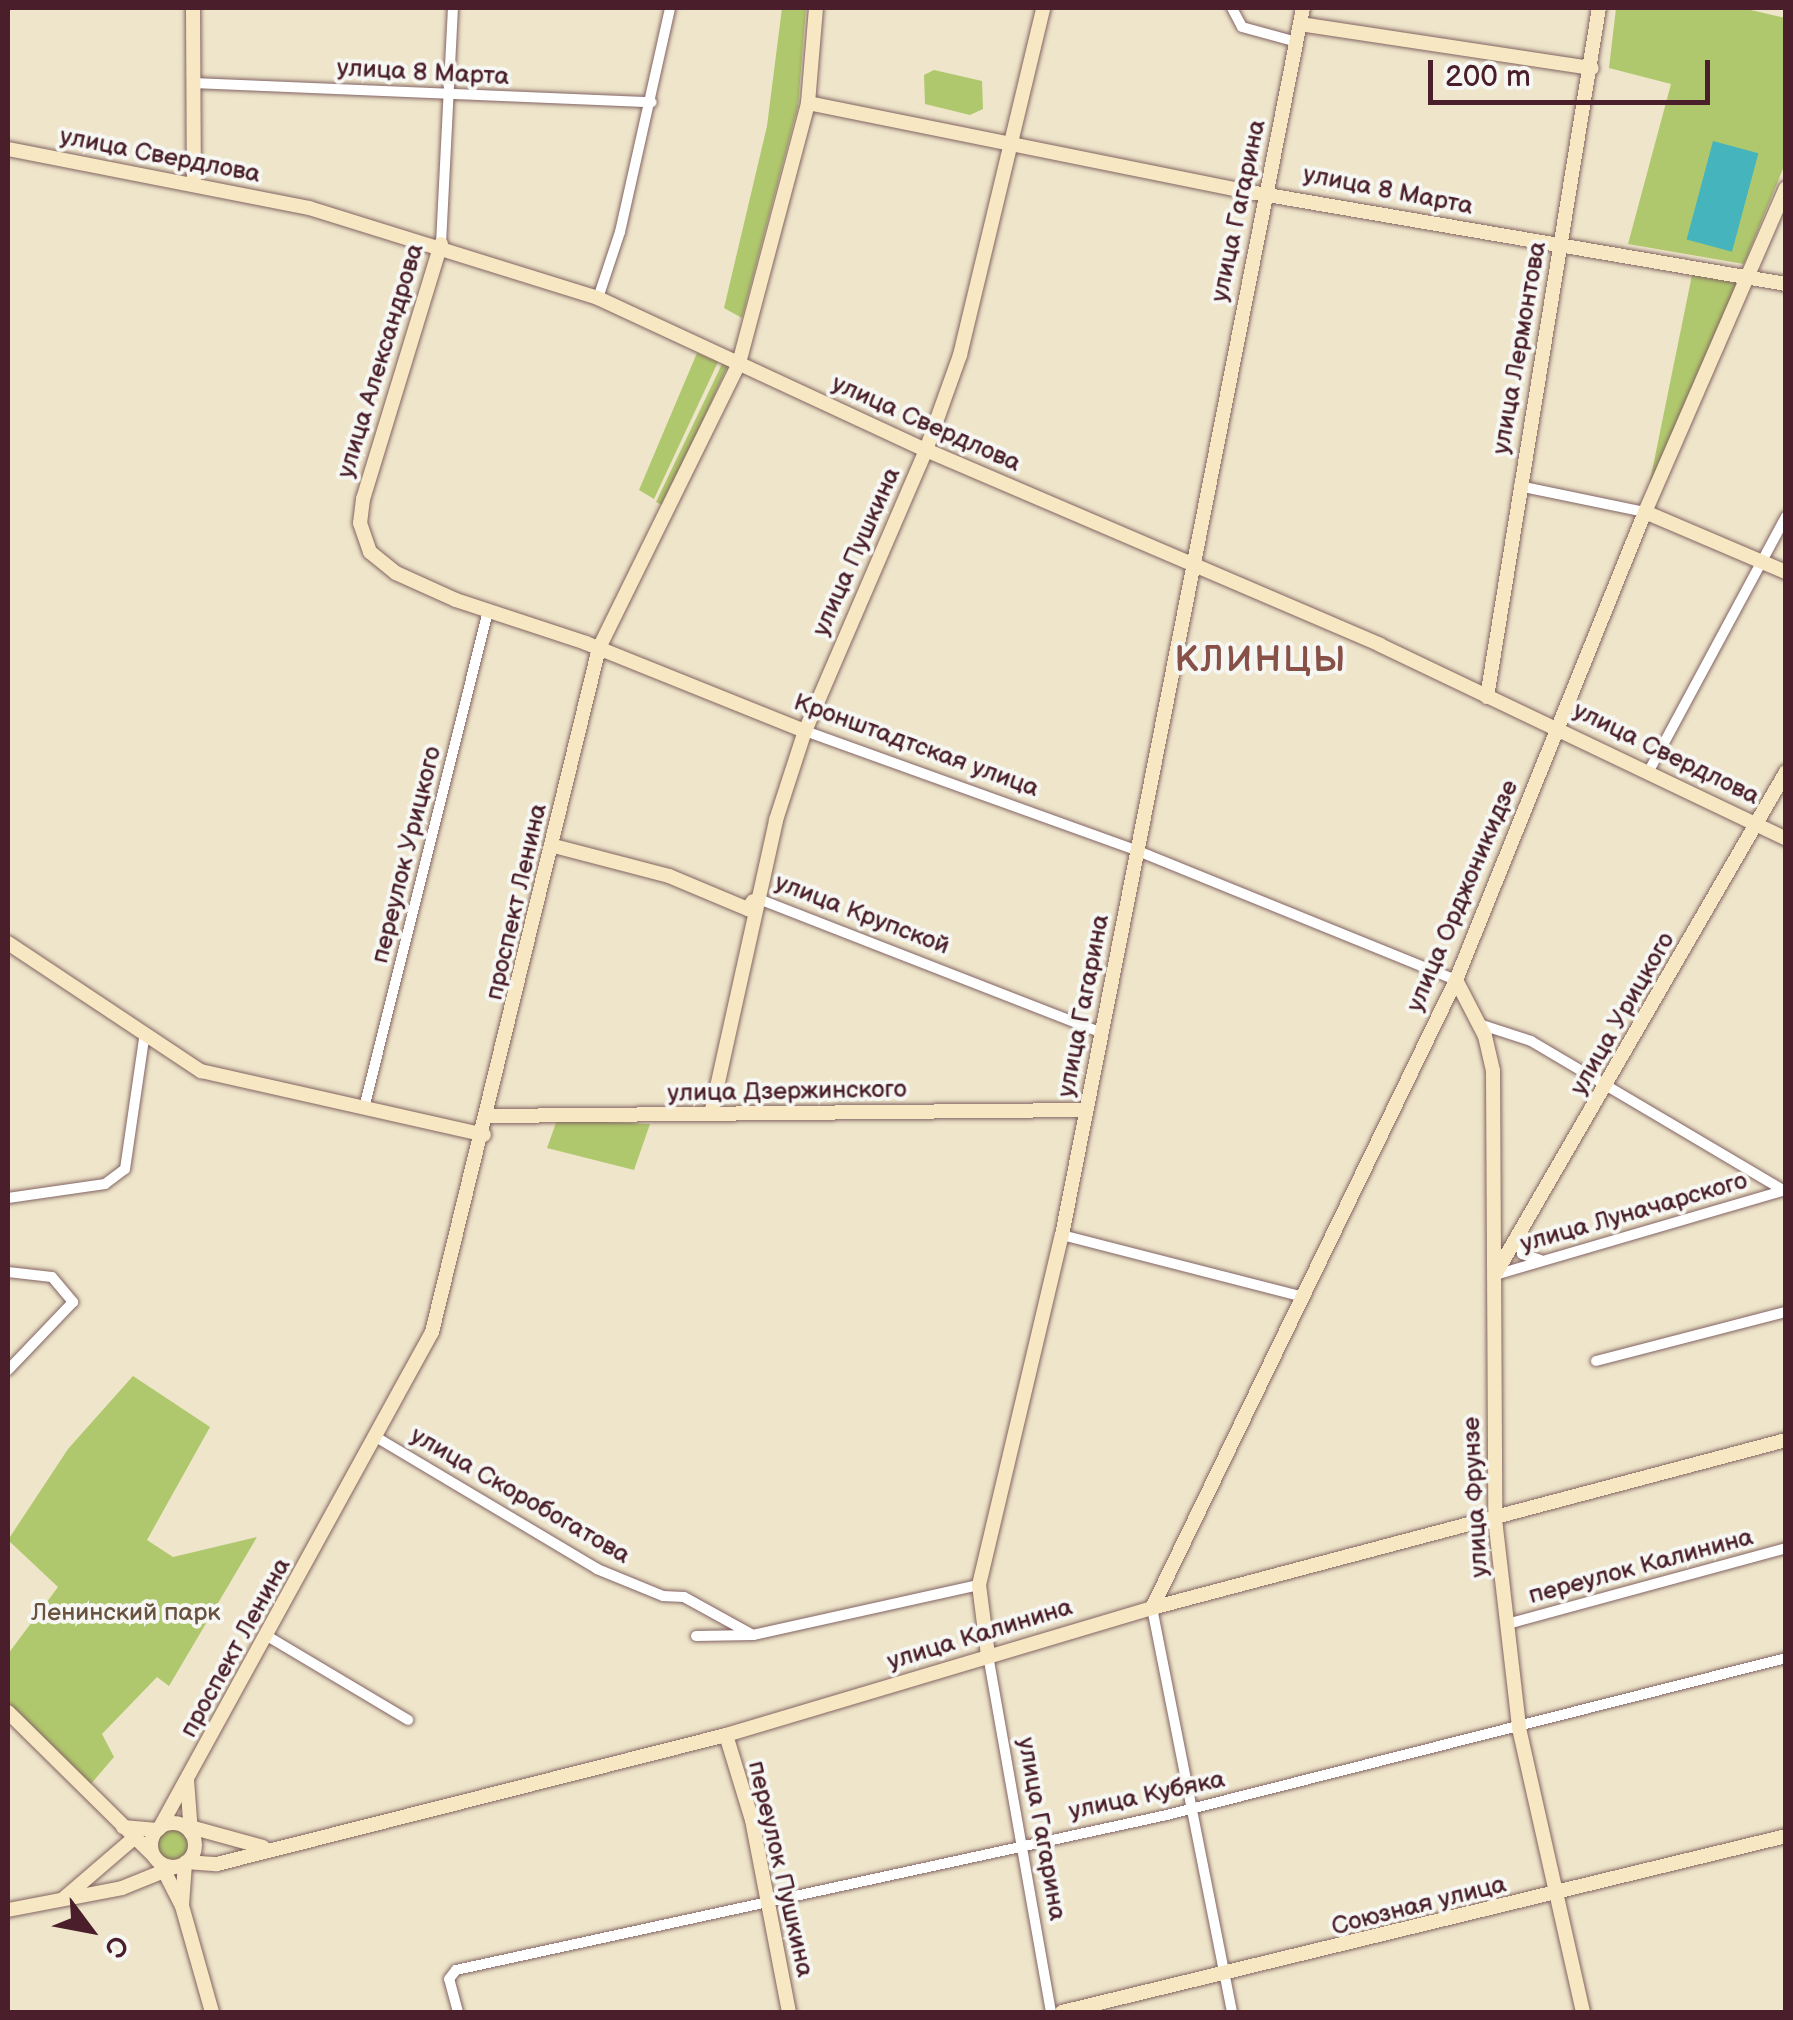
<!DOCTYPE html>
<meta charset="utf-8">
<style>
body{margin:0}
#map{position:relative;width:1793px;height:2020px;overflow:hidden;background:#eee5ca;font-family:"Balsamiq Sans",sans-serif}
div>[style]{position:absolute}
.green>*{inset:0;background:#b0c86d}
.round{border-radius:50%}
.water>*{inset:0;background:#45b4bd;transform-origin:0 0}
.roads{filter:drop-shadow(0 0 2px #836463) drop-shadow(0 0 2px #836463)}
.street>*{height:10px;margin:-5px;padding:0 5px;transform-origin:5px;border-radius:5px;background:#fff}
.secondary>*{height:14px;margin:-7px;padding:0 7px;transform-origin:7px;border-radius:7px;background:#f7e8c3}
.secondary>.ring{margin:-7px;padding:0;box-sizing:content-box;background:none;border:14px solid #f7e8c3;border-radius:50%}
span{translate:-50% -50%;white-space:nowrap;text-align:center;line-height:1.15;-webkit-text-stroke:8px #f6f6f2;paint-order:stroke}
.street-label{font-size:25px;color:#4a1f2b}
.park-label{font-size:25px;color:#69523f}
.district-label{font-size:35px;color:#875148;font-weight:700;letter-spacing:2.5px}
.frame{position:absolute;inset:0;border:10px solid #4a1f2b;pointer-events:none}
.north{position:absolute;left:40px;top:1880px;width:100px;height:100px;-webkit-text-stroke:8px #f6f6f2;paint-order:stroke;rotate:122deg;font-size:28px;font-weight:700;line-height:40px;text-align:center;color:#4a1f2b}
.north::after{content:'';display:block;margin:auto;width:35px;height:45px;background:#4a1f2b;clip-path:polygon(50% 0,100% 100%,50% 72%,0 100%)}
.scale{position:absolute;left:1428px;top:60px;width:282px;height:45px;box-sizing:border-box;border:5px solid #4a1f2b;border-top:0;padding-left:12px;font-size:30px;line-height:35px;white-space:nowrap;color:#4a1f2b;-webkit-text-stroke:8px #f6f6f2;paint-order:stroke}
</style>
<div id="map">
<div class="green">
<i style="clip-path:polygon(782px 8px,806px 8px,798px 106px,742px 318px,724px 308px,767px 126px)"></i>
<i style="clip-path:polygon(1616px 8px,1742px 8px,1785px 18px,1785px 164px,1744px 264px,1628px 244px,1671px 84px,1609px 68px)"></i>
<i style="clip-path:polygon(934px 70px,982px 81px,983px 109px,970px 115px,925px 104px,924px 75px)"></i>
<i style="clip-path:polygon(1692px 275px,1737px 283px,1648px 491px)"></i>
<i style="clip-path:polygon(697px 353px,718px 362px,654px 499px,639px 490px)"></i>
<i style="clip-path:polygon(723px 362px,728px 365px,664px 506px,656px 502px)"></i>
<i style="clip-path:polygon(557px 1120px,650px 1124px,634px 1170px,547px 1148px)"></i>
<i style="clip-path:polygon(133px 1376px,210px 1427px,147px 1540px,173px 1557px,257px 1537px,169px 1686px,157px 1677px,102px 1734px,114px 1757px,90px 1785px,8px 1706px,8px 1654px,58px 1587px,8px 1540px,68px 1449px)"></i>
<i class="round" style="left:156px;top:1828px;width:34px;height:34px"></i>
</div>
<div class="water">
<i style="left:1713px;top:141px;width:47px;height:102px;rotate:15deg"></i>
</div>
<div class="roads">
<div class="street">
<i style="left:1232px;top:8px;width:21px;rotate:62deg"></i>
<i style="left:1242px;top:27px;width:57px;rotate:15.3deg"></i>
<i style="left:192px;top:83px;width:460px;rotate:2.4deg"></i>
<i style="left:441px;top:244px;width:236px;rotate:-87.1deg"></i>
<i style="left:598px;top:298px;width:70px;rotate:-71.6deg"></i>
<i style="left:620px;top:232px;width:230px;rotate:-77.4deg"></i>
<i style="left:1519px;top:486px;width:129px;rotate:11.7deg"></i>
<i style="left:805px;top:731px;width:354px;rotate:19.8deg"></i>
<i style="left:1138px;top:851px;width:343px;rotate:22.1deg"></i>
<i style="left:1650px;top:769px;width:287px;rotate:-61.7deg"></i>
<i style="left:756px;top:898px;width:369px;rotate:21.3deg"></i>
<i style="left:1479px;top:1024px;width:55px;rotate:18.1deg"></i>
<i style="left:1531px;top:1041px;width:293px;rotate:30.6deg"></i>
<i style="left:364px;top:1108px;width:512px;rotate:-75.99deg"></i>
<i style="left:8px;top:1198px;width:98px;rotate:-8.2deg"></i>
<i style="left:105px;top:1184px;width:25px;rotate:-37deg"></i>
<i style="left:125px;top:1169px;width:132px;rotate:-81.7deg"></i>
<i style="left:1520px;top:1234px;width:20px;rotate:84deg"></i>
<i style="left:1522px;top:1254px;width:19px;rotate:18deg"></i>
<i style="left:1062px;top:1235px;width:249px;rotate:14.4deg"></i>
<i style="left:8px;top:1272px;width:44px;rotate:6.5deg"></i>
<i style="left:52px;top:1277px;width:33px;rotate:50deg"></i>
<i style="left:73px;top:1302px;width:94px;rotate:133.7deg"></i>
<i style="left:1495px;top:1275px;width:302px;rotate:-16.3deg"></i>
<i style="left:1596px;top:1361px;width:196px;rotate:-14.5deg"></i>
<i style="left:376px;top:1437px;width:257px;rotate:30.8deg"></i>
<i style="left:597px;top:1569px;width:71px;rotate:22.2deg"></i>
<i style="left:663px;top:1596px;width:21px;rotate:3deg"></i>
<i style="left:684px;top:1597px;width:79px;rotate:28.8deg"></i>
<i style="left:1152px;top:1608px;width:412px;rotate:78.8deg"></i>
<i style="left:1507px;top:1624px;width:289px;rotate:-15.2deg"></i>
<i style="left:696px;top:1636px;width:57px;rotate:-1deg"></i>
<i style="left:753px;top:1635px;width:231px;rotate:-12.5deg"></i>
<i style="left:269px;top:1637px;width:162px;rotate:30.8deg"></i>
<i style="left:988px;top:1655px;width:363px;rotate:80deg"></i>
<i style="left:458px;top:2012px;width:34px;rotate:-105deg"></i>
<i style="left:449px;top:1979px;width:11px;rotate:-52deg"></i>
<i style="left:456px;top:1970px;width:728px;rotate:-12.3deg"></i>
<i style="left:1167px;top:1815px;width:639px;rotate:-14.23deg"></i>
</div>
<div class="secondary">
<i style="left:193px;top:8px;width:176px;rotate:89.7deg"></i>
<i style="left:1300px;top:24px;width:295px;rotate:8.6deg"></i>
<i style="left:808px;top:103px;width:451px;rotate:11.4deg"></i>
<i style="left:1250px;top:192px;width:544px;rotate:9.74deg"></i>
<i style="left:8px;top:149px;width:307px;rotate:11.1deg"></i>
<i style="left:309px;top:208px;width:303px;rotate:17.3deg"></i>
<i style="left:598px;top:298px;width:362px;rotate:24.9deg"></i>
<i style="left:926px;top:450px;width:494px;rotate:23.2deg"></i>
<i style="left:1380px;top:645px;width:450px;rotate:25.5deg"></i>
<i style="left:441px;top:244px;width:267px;rotate:107deg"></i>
<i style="left:363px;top:499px;width:24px;rotate:97deg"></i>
<i style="left:360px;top:523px;width:31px;rotate:71deg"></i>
<i style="left:370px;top:552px;width:33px;rotate:39deg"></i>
<i style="left:396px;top:573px;width:66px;rotate:24.2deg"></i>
<i style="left:456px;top:600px;width:137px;rotate:18.3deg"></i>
<i style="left:586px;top:643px;width:236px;rotate:21.9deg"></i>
<i style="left:1645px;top:512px;width:153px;rotate:23.1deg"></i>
<i style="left:1487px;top:697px;width:698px;rotate:-80.77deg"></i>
<i style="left:554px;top:846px;width:119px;rotate:14.6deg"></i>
<i style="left:669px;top:876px;width:86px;rotate:22.7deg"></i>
<i style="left:748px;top:909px;width:9px;rotate:-58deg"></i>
<i style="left:8px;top:943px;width:232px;rotate:33.6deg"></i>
<i style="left:201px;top:1071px;width:290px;rotate:12.7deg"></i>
<i style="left:1456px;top:980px;width:63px;rotate:62.6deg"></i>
<i style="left:1485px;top:1036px;width:36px;rotate:77deg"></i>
<i style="left:1493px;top:1071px;width:448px;rotate:89.7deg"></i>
<i style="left:1495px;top:1519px;width:210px;rotate:83.4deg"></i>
<i style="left:1519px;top:1728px;width:291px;rotate:77.3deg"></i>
<i style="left:711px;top:1114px;width:301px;rotate:-77.5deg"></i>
<i style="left:776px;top:820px;width:94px;rotate:-72deg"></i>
<i style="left:805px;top:731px;width:306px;rotate:-66.7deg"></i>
<i style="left:926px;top:450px;width:101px;rotate:-70.3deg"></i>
<i style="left:960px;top:355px;width:357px;rotate:-76.5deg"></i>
<i style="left:490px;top:1116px;width:596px;rotate:-0.58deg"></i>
<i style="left:1496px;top:1273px;width:579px;rotate:-59.94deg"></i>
<i style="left:1152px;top:1608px;width:698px;rotate:-64.17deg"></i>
<i style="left:1456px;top:980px;width:505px;rotate:-68.01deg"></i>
<i style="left:1645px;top:512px;width:353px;rotate:-66.5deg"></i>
<i style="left:988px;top:1655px;width:71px;rotate:-97.3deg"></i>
<i style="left:979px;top:1585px;width:360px;rotate:-76.7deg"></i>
<i style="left:1062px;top:1235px;width:1250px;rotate:-78.89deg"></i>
<i style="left:8px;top:1712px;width:204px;rotate:44.6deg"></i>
<i style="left:726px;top:1735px;width:89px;rotate:73deg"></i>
<i style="left:752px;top:1820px;width:196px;rotate:79.1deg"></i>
<i style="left:187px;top:1780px;width:53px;rotate:85.7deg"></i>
<i class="ring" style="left:151px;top:1823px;width:30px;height:30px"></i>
<i style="left:183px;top:1825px;width:83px;rotate:15.4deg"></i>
<i style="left:123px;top:1827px;width:34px;rotate:5deg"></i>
<i style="left:159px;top:1829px;width:567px;rotate:-61.22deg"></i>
<i style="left:432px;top:1332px;width:704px;rotate:-76.28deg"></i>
<i style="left:599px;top:648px;width:318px;rotate:-63.8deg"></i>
<i style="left:739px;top:363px;width:269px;rotate:-75.1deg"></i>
<i style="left:808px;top:103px;width:95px;rotate:-85.2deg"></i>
<i style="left:186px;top:1862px;width:31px;rotate:4deg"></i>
<i style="left:217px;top:1864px;width:525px;rotate:-14.22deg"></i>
<i style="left:726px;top:1735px;width:445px;rotate:-16.6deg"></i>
<i style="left:1152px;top:1608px;width:656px;rotate:-14.84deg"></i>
<i style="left:160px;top:1863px;width:48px;rotate:62.9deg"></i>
<i style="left:182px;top:1906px;width:110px;rotate:74.2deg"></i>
<i style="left:63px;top:1899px;width:94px;rotate:-40.7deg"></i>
<i style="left:182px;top:1905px;width:42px;rotate:-85.9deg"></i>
<i style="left:8px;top:1910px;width:116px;rotate:-10.9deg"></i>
<i style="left:122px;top:1888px;width:56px;rotate:-22deg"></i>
<i style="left:1062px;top:2012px;width:745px;rotate:-13.66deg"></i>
</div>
</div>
<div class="street-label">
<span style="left:423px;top:73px;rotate:3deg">улица 8 Марта</span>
<span style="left:160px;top:156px;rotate:11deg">улица Свердлова</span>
<span style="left:1388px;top:191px;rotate:11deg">улица 8 Марта</span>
<span style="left:1239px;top:211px;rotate:-78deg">улица Гагарина</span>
<span style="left:1520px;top:348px;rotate:-80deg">улица Лермонтова</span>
<span style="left:381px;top:361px;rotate:-73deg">улица Александрова</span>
<span style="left:926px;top:424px;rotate:24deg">улица Свердлова</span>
<span style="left:857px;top:552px;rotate:-66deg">улица Пушкина</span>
<span style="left:916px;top:746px;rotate:20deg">Кронштадтская улица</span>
<span style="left:1666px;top:754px;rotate:26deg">улица Свердлова</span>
<span style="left:407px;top:855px;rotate:-76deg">переулок Урицкого</span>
<span style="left:1463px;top:896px;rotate:-67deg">улица Орджоникидзе</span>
<span style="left:517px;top:902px;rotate:-77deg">проспект Ленина</span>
<span style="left:862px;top:915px;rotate:21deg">улица Крупской</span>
<span style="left:1084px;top:1006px;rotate:-79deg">улица Гагарина</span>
<span style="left:1623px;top:1014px;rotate:-60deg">улица Урицкого</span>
<span style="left:787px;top:1092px;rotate:-1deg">улица Дзержинского</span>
<span style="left:1634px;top:1213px;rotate:-16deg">улица Луначарского</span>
<span style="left:520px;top:1496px;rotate:30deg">улица Скоробогатова</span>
<span style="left:1476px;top:1497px;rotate:-93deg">улица Фрунзе</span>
<span style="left:1641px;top:1567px;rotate:-15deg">переулок Калинина</span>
<span style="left:980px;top:1635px;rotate:-17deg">улица Калинина</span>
<span style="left:236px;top:1648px;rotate:-61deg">проспект Ленина</span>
<span style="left:1147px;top:1796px;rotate:-12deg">улица Кубяка</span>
<span style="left:1041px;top:1829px;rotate:80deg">улица Гагарина</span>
<span style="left:780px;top:1869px;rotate:77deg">переулок Пушкина</span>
<span style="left:1419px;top:1906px;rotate:-14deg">Союзная улица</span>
</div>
<div class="park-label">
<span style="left:126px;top:1613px">Ленинский парк</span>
</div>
<div class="district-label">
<span style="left:1261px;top:661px">КЛИНЦЫ</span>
</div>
<div class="frame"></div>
<div class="north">С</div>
<div class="scale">200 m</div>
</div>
